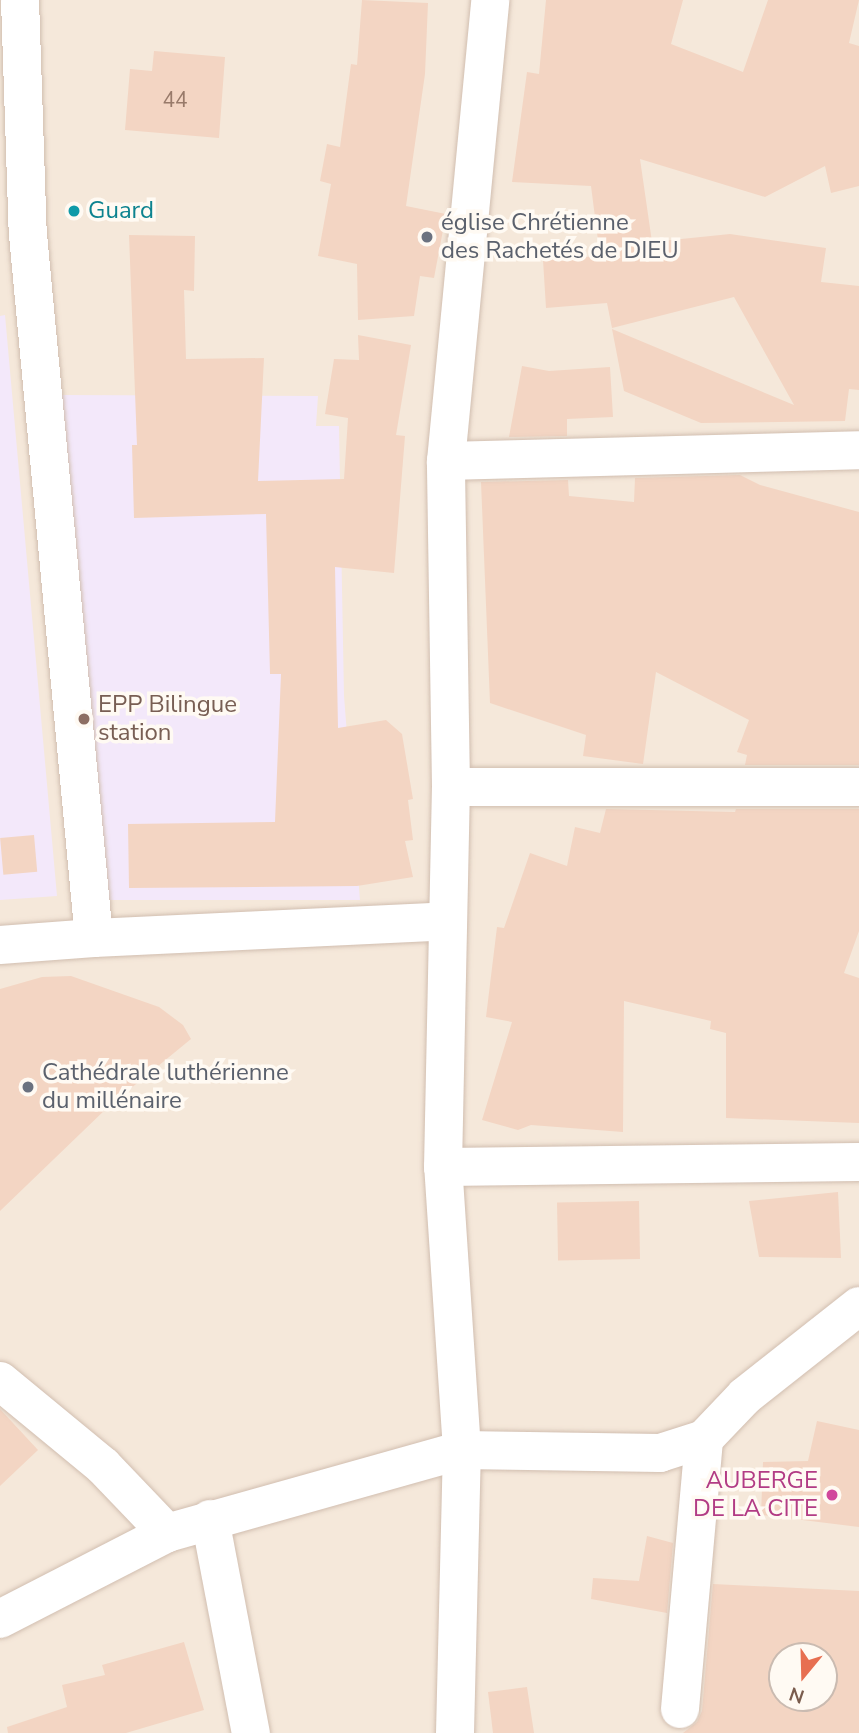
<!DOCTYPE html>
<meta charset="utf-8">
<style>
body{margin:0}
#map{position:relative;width:859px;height:1733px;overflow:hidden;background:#fdf6ec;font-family:"Nunito Sans",sans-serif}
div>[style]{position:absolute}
.residential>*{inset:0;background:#f5e8da}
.education>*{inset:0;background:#f3e8fa}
.building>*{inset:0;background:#f3d5c3;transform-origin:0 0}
.roads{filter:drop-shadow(0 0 2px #d1beb0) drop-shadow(0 0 2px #d1beb0)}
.minor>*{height:38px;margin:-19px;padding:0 19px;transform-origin:19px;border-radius:19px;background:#fff}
.dots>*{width:19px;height:19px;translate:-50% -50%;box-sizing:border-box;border:4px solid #fffaf3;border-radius:50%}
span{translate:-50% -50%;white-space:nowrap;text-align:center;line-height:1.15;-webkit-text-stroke:7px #fffaf3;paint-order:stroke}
.number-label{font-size:21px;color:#987a6a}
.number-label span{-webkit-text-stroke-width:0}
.culture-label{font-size:24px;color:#0d838f}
.left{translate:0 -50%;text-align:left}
.worship-label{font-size:24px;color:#5b616d}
.education-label{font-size:24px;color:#785e54}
.hotel-label{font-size:24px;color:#b23c85}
.right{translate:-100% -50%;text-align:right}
.north{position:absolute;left:768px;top:1642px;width:70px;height:70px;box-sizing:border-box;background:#fffaf3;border:2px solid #cabbb1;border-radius:50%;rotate:199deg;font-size:19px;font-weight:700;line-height:28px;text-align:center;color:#7a5c4d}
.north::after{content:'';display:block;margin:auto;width:24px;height:32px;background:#e76f51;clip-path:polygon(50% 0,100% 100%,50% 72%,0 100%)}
</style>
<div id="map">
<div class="residential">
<i style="clip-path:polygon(evenodd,0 0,859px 0,859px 1733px,0 1733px,0 0,782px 1656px,824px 1656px,824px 1698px,782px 1698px,782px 1656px)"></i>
</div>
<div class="education">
<i style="clip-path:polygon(5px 315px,57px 896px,0 900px,0 316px)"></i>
<i style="clip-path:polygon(56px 395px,318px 396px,316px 426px,339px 426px,344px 696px,360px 900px,103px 900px)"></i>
</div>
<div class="building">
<i style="clip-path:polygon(362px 0,428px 3px,425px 74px,406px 206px,446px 214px,434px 278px,420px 276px,414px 316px,358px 320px,357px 264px,318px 256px,331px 184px,320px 181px,327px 144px,340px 147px,351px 64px,357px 65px)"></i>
<i style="clip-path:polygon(546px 0,683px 0,671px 44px,743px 72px,768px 0,859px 0,849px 43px,859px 46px,859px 186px,831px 193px,825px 166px,765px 197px,640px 159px,652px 242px,730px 234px,826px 248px,821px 282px,859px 286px,859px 390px,849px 389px,845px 421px,701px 423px,624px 391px,612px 329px,794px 405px,734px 297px,612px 328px,607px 303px,546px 308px,543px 260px,600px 256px,591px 186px,512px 182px,527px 72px,539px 74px)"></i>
<i style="clip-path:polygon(154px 51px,225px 57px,219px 138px,125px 130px,130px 69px,152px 71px)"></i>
<i style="clip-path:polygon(129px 235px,195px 236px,194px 291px,184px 290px,186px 359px,264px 358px,258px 481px,344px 479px,348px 418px,325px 414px,334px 359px,359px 360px,358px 335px,411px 345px,396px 435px,405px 436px,394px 573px,335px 567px,338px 728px,386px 720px,402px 734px,413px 799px,408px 800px,413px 840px,405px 841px,413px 877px,357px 886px,129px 888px,128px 824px,275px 822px,281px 674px,270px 674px,266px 514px,134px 518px,132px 445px,137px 445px)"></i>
<i style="clip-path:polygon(522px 366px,549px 371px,610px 367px,613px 417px,567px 419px,567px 436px,509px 437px)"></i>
<i style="clip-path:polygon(740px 475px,760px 485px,859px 512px,859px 765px,745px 765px,747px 755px,737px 752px,749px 720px,656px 672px,643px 764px,583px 756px,586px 735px,490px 703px,481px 482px,568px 480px,569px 496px,634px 502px,635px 478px)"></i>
<i style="clip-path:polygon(606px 809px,735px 812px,736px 809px,859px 809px,859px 931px,844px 973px,859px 978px,859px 1123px,726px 1118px,726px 1033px,710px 1029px,711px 1021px,624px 1001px,623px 1132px,531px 1125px,518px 1130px,482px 1120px,512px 1022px,486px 1017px,497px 927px,504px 928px,530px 853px,567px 866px,575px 827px,600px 833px)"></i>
<i style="left:34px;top:835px;width:37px;height:34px;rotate:85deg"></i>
<i style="clip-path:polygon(71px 976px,159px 1007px,183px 1025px,191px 1039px,108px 1107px,0 1211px,0 989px,42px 977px)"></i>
<i style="clip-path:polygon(838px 1192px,841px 1258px,759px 1257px,749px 1201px)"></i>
<i style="left:639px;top:1201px;width:58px;height:82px;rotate:89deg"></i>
<i style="clip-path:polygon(0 1409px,38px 1450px,0 1486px)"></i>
<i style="clip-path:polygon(817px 1421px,859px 1430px,859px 1527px,761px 1515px,763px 1462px,808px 1461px)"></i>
<i style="clip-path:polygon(647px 1536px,673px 1543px,667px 1613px,591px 1599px,593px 1578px,639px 1581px)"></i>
<i style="clip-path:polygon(evenodd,713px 1584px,859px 1591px,859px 1733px,683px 1733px,697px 1722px,702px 1711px,713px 1584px,782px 1656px,824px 1656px,824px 1698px,782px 1698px,782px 1656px)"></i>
<i style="clip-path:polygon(184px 1642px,204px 1710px,126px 1733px,8px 1733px,7px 1727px,67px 1707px,62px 1685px,105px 1675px,102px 1665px)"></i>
<i style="clip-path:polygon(527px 1687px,534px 1733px,493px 1733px,488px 1692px)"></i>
</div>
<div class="roads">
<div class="minor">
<i style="left:20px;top:0;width:235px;rotate:88.1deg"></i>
<i style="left:28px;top:235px;width:706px;rotate:84.64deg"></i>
<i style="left:94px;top:938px;width:354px;rotate:-2.7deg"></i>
<i style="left:446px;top:461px;width:413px;rotate:-1.5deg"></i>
<i style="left:451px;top:787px;width:408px"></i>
<i style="left:0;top:945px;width:94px;rotate:-4.3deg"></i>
<i style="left:443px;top:1167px;width:416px;rotate:-0.7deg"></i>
<i style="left:0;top:1381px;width:134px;rotate:39.5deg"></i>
<i style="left:103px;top:1466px;width:93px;rotate:46.3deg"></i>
<i style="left:210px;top:1519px;width:218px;rotate:79.2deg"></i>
<i style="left:0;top:1619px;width:188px;rotate:-27.2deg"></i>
<i style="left:167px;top:1533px;width:306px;rotate:-15.7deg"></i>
<i style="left:462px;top:1450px;width:198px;rotate:0.9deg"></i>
<i style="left:660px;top:1453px;width:46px;rotate:-17.7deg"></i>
<i style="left:704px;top:1439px;width:59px;rotate:-46.4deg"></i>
<i style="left:745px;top:1396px;width:145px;rotate:-38.3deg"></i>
<i style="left:680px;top:1709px;width:271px;rotate:-84.9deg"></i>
<i style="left:455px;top:1733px;width:283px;rotate:-88.6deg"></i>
<i style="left:462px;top:1450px;width:284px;rotate:-93.8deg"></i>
<i style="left:443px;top:1167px;width:380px;rotate:-88.8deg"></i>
<i style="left:451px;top:787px;width:326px;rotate:-90.9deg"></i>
<i style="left:446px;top:461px;width:463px;rotate:-84.5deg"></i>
</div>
</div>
<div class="dots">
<i style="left:74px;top:211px;background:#0f9aa8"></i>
<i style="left:427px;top:237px;background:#6b7280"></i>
<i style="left:84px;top:719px;background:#8d6e63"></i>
<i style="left:28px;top:1087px;background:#6b7280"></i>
<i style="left:832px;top:1495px;background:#d1479c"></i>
</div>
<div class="number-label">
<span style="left:175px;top:100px">44</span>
</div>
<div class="culture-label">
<span class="left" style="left:88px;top:211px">Guard</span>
</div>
<div class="worship-label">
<span class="left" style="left:441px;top:237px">église Chrétienne<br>des Rachetés de DIEU</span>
<span class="left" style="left:42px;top:1087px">Cathédrale luthérienne<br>du millénaire</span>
</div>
<div class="education-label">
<span class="left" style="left:98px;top:719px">EPP Bilingue<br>station</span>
</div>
<div class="hotel-label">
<span class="right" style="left:818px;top:1495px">AUBERGE<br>DE LA CITE</span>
</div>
<div class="north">N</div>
</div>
